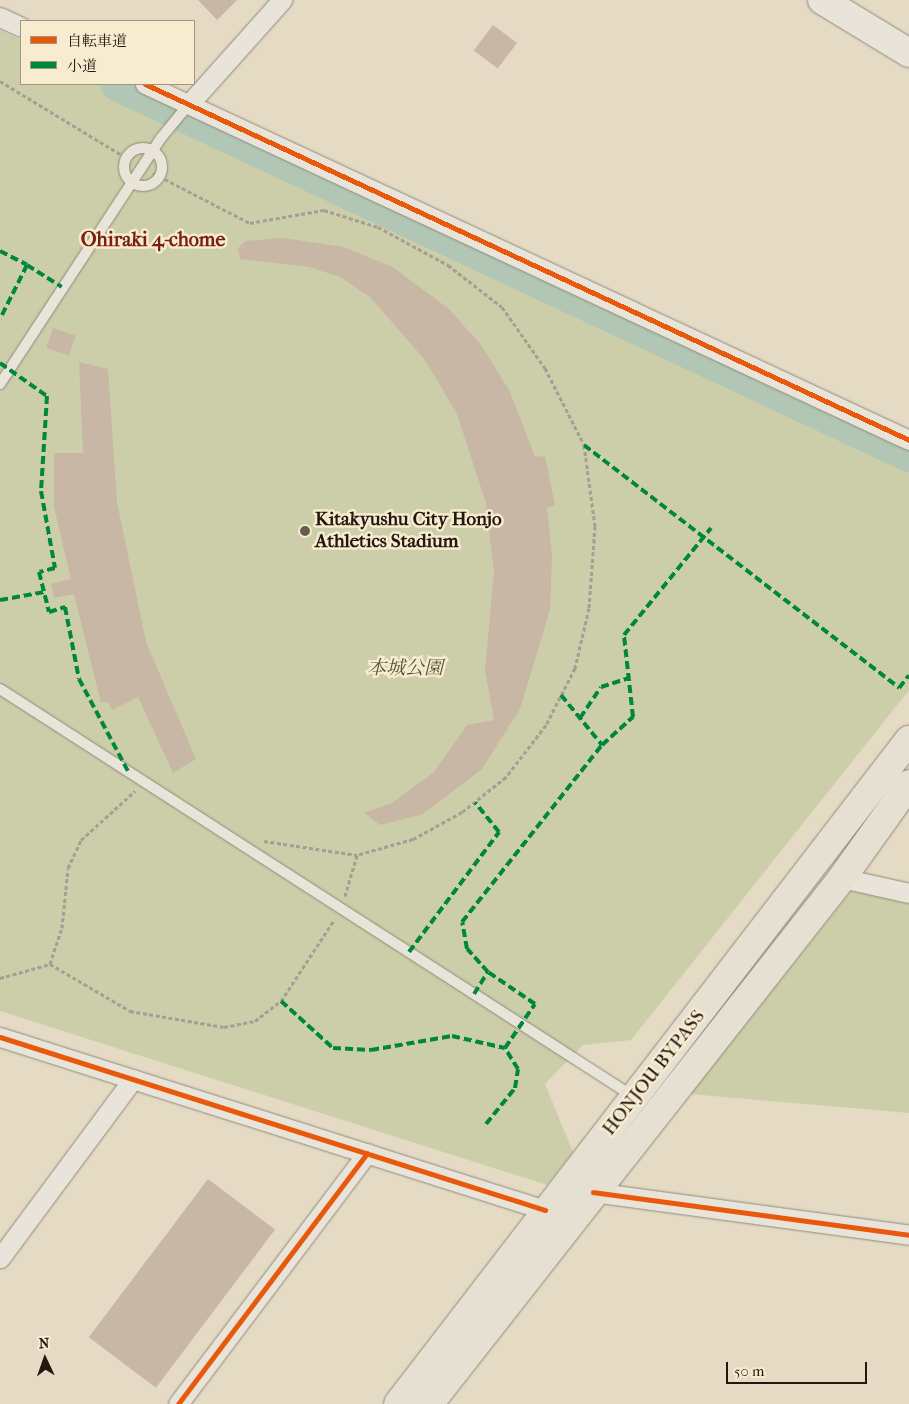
<!DOCTYPE html>
<meta charset="utf-8">
<style>
body{margin:0}
#map{position:relative;width:909px;height:1404px;overflow:hidden;background:#e5dbc4;font-family:"IM FELL French Canon","Noto Serif JP",serif}
div>[style]{position:absolute}
.green>*{inset:0;background:#cbcea8}
.river>*{height:34px;margin:-17px;padding:0 17px;transform-origin:17px;border-radius:17px;background:#b1c6b4}
.building>*{inset:0;background:#c8b7a5;transform-origin:0 0}
.path>*{height:3px;margin-top:-1.5px;transform-origin:0;background:repeating-linear-gradient(90deg,#a49e94 0 4px,transparent 0 6.5px)}
.roads{filter:drop-shadow(0 0 1px #918a7c) drop-shadow(0 0 1px #918a7c)}
.lane>*{height:10px;margin:-5px;padding:0 5px;transform-origin:5px;border-radius:5px;background:#e9e4d9}
.lane>.ring{margin:-5px;padding:0;box-sizing:content-box;background:none;border:10px solid #e9e4d9;border-radius:50%}
.street>*{height:19px;margin:-9.5px;padding:0 9.5px;transform-origin:9.5px;border-radius:9.5px;background:#e9e4d9}
.secondary>*{height:28px;margin:-14px;padding:0 14px;transform-origin:14px;border-radius:14px;background:#e9e4d9}
.highway>*{height:28px;margin:-14px;padding:0 14px;transform-origin:14px;border-radius:14px;background:#e6e0d2}
.quiet>*{height:4px;margin-top:-2px;transform-origin:0;background:repeating-linear-gradient(90deg,#00873e 0 8px,transparent 0 12px)}
.cycleway>*{height:5px;margin:-2.5px;padding:0 2.5px;transform-origin:2.5px;border-radius:2.5px;background:#e8590c}
.dots>*{width:14px;height:14px;translate:-50% -50%;box-sizing:border-box;border:2px solid #f7ebd0;border-radius:50%}
span{translate:-50% -50%;white-space:nowrap;text-align:center;line-height:1.15;-webkit-text-stroke:5px #f7ebd0;paint-order:stroke}
.poi-label{font-size:19px;color:#23170e;font-weight:700}
.left{translate:0 -50%;text-align:left}
.park-label{font-size:19px;color:#56533c;font-style:italic}
.street-label{font-size:19px;color:#23170e}
.neighbourhood-label{font-size:20px;color:#7a1f14;font-weight:700}
.legend{position:absolute;left:20px;top:20px;width:175px;height:65px;box-sizing:border-box;background:#f7ebd0;border:1px solid #a29682;margin:0;padding:6px 9px;list-style:none;font-size:15px;color:#23170e}
.legend li{display:flex;align-items:center;gap:10px;height:25px}
.legend b{width:25px;border:1px solid #a29682}
.north{position:absolute;left:20px;top:1334px;width:50px;height:50px;-webkit-text-stroke:4px #f7ebd0;paint-order:stroke;rotate:357deg;font-size:14px;font-weight:700;line-height:20px;text-align:center;color:#23170e}
.north::after{content:'';display:block;margin:auto;width:18px;height:22px;background:#23170e;clip-path:polygon(50% 0,100% 100%,50% 72%,0 100%)}
.scale{position:absolute;left:726px;top:1362px;width:141px;height:22px;box-sizing:border-box;border:2px solid #23170e;border-top:0;padding-left:6px;font-size:15px;line-height:18px;white-space:nowrap;color:#23170e;-webkit-text-stroke:4px #f7ebd0;paint-order:stroke}
</style>
<div id="map">
<div class="green">
<i style="clip-path:polygon(0 30px,21px 40px,21px 84px,109px 84px,909px 456px,909px 690px,631px 1040px,583px 1045px,545px 1084px,573px 1152px,547px 1185px,0 1011px)"></i>
<i style="clip-path:polygon(856px 885px,909px 895px,909px 1113px,690px 1094px)"></i>
</div>
<div class="river">
<i style="left:117px;top:84px;width:875px;rotate:25.1deg"></i>
</div>
<div class="building">
<i style="clip-path:polygon(198px 0,237px 0,217px 20px)"></i>
<i style="left:493px;top:25px;width:30px;height:32px;rotate:37deg"></i>
<i style="clip-path:polygon(283px 238px,344px 247px,394px 268px,449px 309px,481px 345px,510px 392px,535px 457px,545px 456px,555px 505px,547px 508px,552px 555px,550px 610px,520px 709px,482px 769px,423px 814px,380px 825px,364px 813px,392px 803px,434px 772px,467px 725px,494px 720px,485px 670px,494px 572px,486px 503px,457px 414px,425px 360px,370px 297px,340px 277px,309px 267px,240px 259px,238px 248px,246px 241px)"></i>
<i style="left:53px;top:328px;width:24px;height:21px;rotate:19deg"></i>
<i style="clip-path:polygon(79px 362px,108px 369px,117px 502px,146px 642px,196px 759px,173px 773px,138px 697px,112px 710px,108px 702px,101px 703px,74px 594px,54px 598px,51px 584px,71px 579px,54px 507px,54px 453px,83px 453px)"></i>
<i style="left:208px;top:1179px;width:84px;height:198px;rotate:37deg"></i>
</div>
<div class="path">
<i style="left:0;top:81px;width:152px;rotate:31.3deg"></i>
<i style="left:153px;top:173px;width:109px;rotate:27.3deg"></i>
<i style="left:250px;top:223px;width:75px;rotate:-10deg"></i>
<i style="left:324px;top:210px;width:57px;rotate:17.5deg"></i>
<i style="left:378px;top:227px;width:80px;rotate:28.5deg"></i>
<i style="left:448px;top:265px;width:68px;rotate:37.9deg"></i>
<i style="left:502px;top:307px;width:75px;rotate:54.8deg"></i>
<i style="left:545px;top:368px;width:86px;rotate:63.1deg"></i>
<i style="left:584px;top:445px;width:82px;rotate:82.3deg"></i>
<i style="left:595px;top:526px;width:82px;rotate:94.2deg"></i>
<i style="left:589px;top:608px;width:62px;rotate:103.1deg"></i>
<i style="left:575px;top:668px;width:64px;rotate:117deg"></i>
<i style="left:546px;top:725px;width:66px;rotate:127.6deg"></i>
<i style="left:506px;top:777px;width:56px;rotate:141.5deg"></i>
<i style="left:462px;top:812px;width:56px;rotate:151.1deg"></i>
<i style="left:413px;top:839px;width:58px;rotate:164.1deg"></i>
<i style="left:357px;top:855px;width:43px;rotate:106.3deg"></i>
<i style="left:264px;top:841px;width:94px;rotate:8.6deg"></i>
<i style="left:50px;top:964px;width:38px;rotate:-72deg"></i>
<i style="left:62px;top:928px;width:60px;rotate:-84.3deg"></i>
<i style="left:68px;top:868px;width:31px;rotate:-65deg"></i>
<i style="left:81px;top:840px;width:73px;rotate:-42.2deg"></i>
<i style="left:0;top:978px;width:52px;rotate:-15.6deg"></i>
<i style="left:50px;top:964px;width:93px;rotate:30.4deg"></i>
<i style="left:130px;top:1011px;width:95px;rotate:9.7deg"></i>
<i style="left:224px;top:1027px;width:32px;rotate:-11deg"></i>
<i style="left:255px;top:1021px;width:33px;rotate:-38deg"></i>
<i style="left:281px;top:1001px;width:97px;rotate:-56.8deg"></i>
</div>
<div class="roads">
<div class="lane">
<i class="ring" style="left:124px;top:148px;width:28px;height:28px"></i>
<i style="left:0;top:384px;width:294px;rotate:-56.8deg"></i>
<i style="left:161px;top:138px;width:44px;rotate:-50.5deg"></i>
<i style="left:0;top:689px;width:754px;rotate:32.76deg"></i>
</div>
<div class="street">
<i style="left:0;top:17px;width:23px;rotate:25deg"></i>
<i style="left:145px;top:84px;width:843px;rotate:24.98deg"></i>
<i style="left:189px;top:104px;width:140px;rotate:-48.2deg"></i>
<i style="left:842px;top:878px;width:69px;rotate:12.6deg"></i>
<i style="left:0;top:1037px;width:572px;rotate:17.61deg"></i>
<i style="left:593px;top:1192px;width:319px;rotate:7.7deg"></i>
<i style="left:0;top:1258px;width:223px;rotate:-53.4deg"></i>
<i style="left:178px;top:1404px;width:314px;rotate:-53deg"></i>
</div>
<div class="secondary">
<i style="left:822px;top:0;width:102px;rotate:31.3deg"></i>
</div>
<div class="highway">
<i style="left:398px;top:1404px;width:838px;rotate:-52.42deg"></i>
<i style="left:429px;top:1404px;width:669px;rotate:-51.86deg"></i>
<i style="left:842px;top:878px;width:115px;rotate:-54.5deg"></i>
</div>
</div>
<div class="quiet">
<i style="left:0;top:251px;width:30px;rotate:27deg"></i>
<i style="left:27px;top:265px;width:60px;rotate:116.6deg"></i>
<i style="left:27px;top:265px;width:41px;rotate:32.2deg"></i>
<i style="left:0;top:363px;width:57px;rotate:35.1deg"></i>
<i style="left:47px;top:396px;width:95px;rotate:93.6deg"></i>
<i style="left:41px;top:491px;width:78px;rotate:79.7deg"></i>
<i style="left:55px;top:568px;width:16px;rotate:166deg"></i>
<i style="left:39px;top:572px;width:41px;rotate:76deg"></i>
<i style="left:49px;top:612px;width:17px;rotate:-17deg"></i>
<i style="left:65px;top:607px;width:73px;rotate:79deg"></i>
<i style="left:79px;top:679px;width:104px;rotate:62deg"></i>
<i style="left:584px;top:445px;width:398px;rotate:37.6deg"></i>
<i style="left:899px;top:688px;width:16px;rotate:-52deg"></i>
<i style="left:0;top:600px;width:45px;rotate:-10.3deg"></i>
<i style="left:561px;top:695px;width:65px;rotate:50.6deg"></i>
<i style="left:580px;top:718px;width:37px;rotate:-56deg"></i>
<i style="left:601px;top:687px;width:29px;rotate:-18deg"></i>
<i style="left:409px;top:952px;width:150px;rotate:-53.1deg"></i>
<i style="left:499px;top:832px;width:38px;rotate:-129deg"></i>
<i style="left:474px;top:994px;width:26px;rotate:-58deg"></i>
<i style="left:281px;top:1001px;width:70px;rotate:42.1deg"></i>
<i style="left:333px;top:1048px;width:38px;rotate:3deg"></i>
<i style="left:371px;top:1050px;width:82px;rotate:-9.8deg"></i>
<i style="left:452px;top:1036px;width:54px;rotate:12.8deg"></i>
<i style="left:505px;top:1048px;width:53px;rotate:-55.7deg"></i>
<i style="left:535px;top:1004px;width:57px;rotate:-145.8deg"></i>
<i style="left:488px;top:972px;width:31px;rotate:-132deg"></i>
<i style="left:467px;top:949px;width:27px;rotate:-100deg"></i>
<i style="left:462px;top:922px;width:226px;rotate:-51.7deg"></i>
<i style="left:602px;top:745px;width:42px;rotate:-42.1deg"></i>
<i style="left:633px;top:717px;width:82px;rotate:-96.3deg"></i>
<i style="left:624px;top:635px;width:138px;rotate:-50.9deg"></i>
<i style="left:486px;top:1124px;width:46px;rotate:-51.1deg"></i>
<i style="left:515px;top:1088px;width:19px;rotate:-81deg"></i>
<i style="left:518px;top:1069px;width:25px;rotate:-122deg"></i>
</div>
<div class="cycleway">
<i style="left:145px;top:84px;width:843px;rotate:24.98deg"></i>
<i style="left:0;top:1037px;width:572px;rotate:17.61deg"></i>
<i style="left:593px;top:1192px;width:319px;rotate:7.7deg"></i>
<i style="left:178px;top:1404px;width:314px;rotate:-53deg"></i>
</div>
<div class="dots">
<i style="left:305px;top:531px;background:#675c4e"></i>
</div>
<div class="poi-label">
<span class="left" style="left:315px;top:531px">Kitakyushu City Honjo<br>Athletics Stadium</span>
</div>
<div class="park-label">
<span style="left:405px;top:669px">本城公園</span>
</div>
<div class="street-label">
<span style="left:654px;top:1073px;rotate:-52deg">HONJOU BYPASS</span>
</div>
<div class="neighbourhood-label">
<span style="left:153px;top:239px">Ohiraki 4-chome</span>
</div>
<ul class="legend">
<li><b style="height:6px;background:#e8590c"></b>自転車道</li>
<li><b style="height:6px;background:#00873e"></b>小道</li>
</ul>
<div class="north">N</div>
<div class="scale">50 m</div>
</div>
